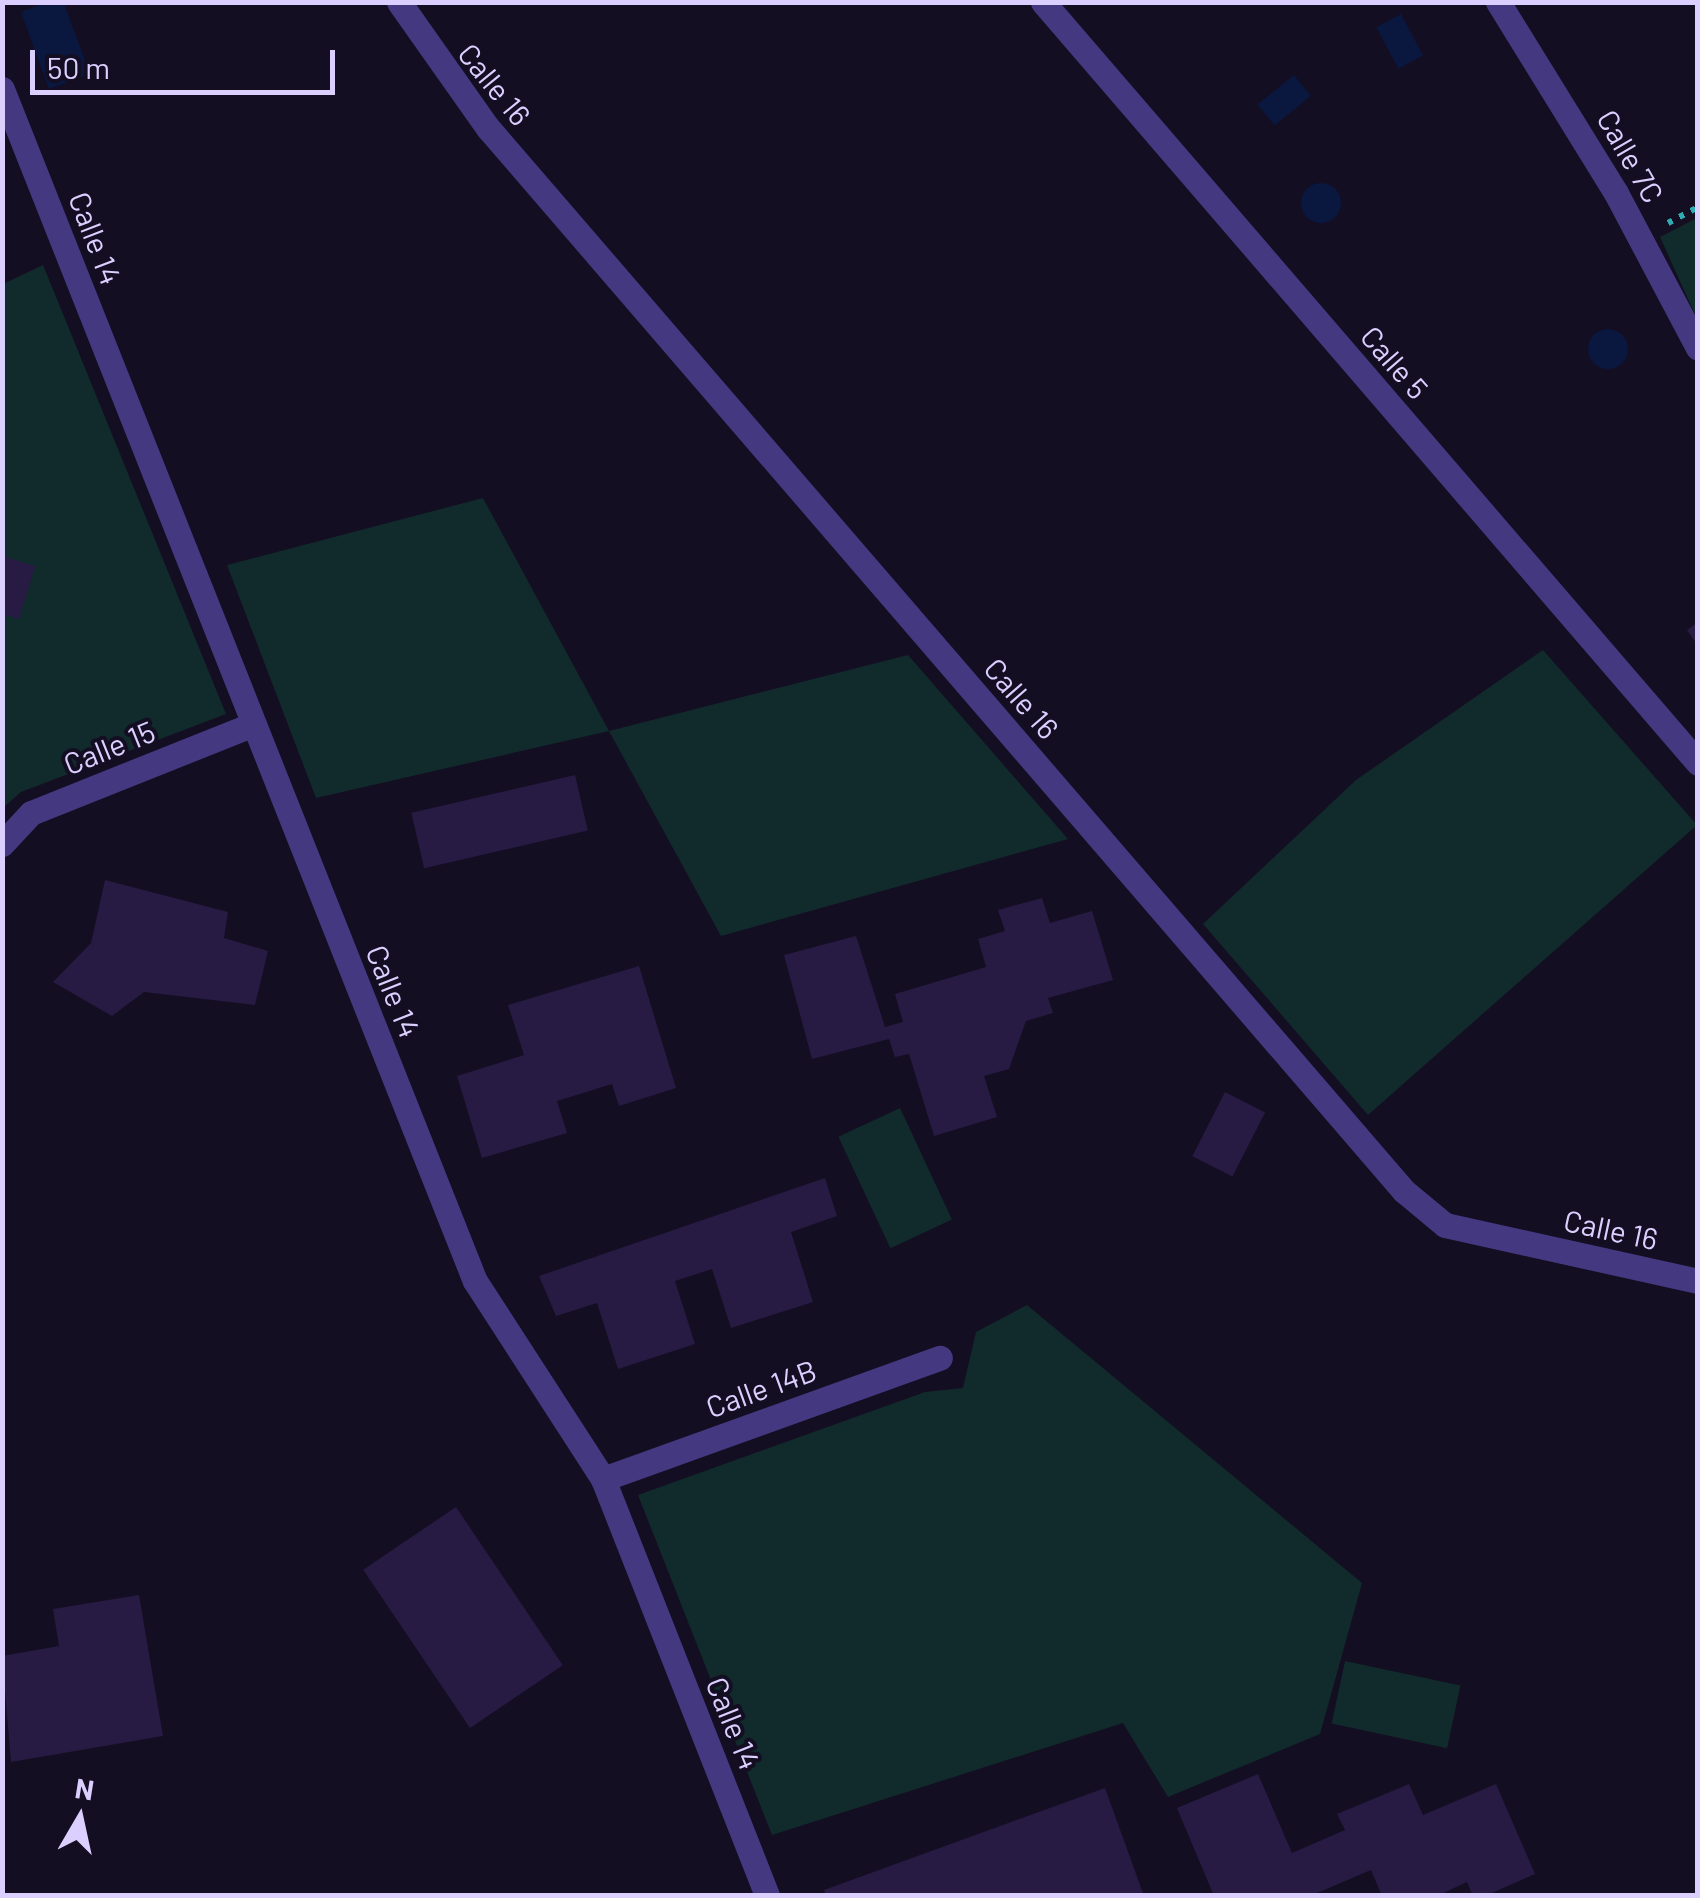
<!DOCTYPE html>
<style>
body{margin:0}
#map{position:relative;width:1700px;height:1898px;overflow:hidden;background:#140e22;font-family:Barlow,sans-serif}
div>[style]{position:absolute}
.green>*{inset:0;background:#112a2c;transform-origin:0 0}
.water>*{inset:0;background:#0a173f;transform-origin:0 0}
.round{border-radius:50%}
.building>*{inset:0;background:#271a43;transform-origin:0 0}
.path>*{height:6px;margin-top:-3px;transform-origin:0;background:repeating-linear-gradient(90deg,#2fabb3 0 5px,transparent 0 13px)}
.minor>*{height:25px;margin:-12.5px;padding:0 12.5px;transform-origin:12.5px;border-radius:12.5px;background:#443981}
span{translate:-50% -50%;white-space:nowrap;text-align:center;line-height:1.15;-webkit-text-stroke:8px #140e22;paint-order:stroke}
.street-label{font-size:30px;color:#dacfff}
.frame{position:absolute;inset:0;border:5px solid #dacfff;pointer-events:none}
.north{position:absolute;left:30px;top:1768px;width:100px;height:100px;-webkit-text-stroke:8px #140e22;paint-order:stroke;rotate:9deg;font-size:28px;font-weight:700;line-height:40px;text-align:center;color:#dacfff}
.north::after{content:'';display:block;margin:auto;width:35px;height:45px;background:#dacfff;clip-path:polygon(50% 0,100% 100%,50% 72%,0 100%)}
.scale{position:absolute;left:30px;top:50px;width:305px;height:45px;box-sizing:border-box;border:5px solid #dacfff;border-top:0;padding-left:12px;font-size:30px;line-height:35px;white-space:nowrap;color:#dacfff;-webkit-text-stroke:8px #140e22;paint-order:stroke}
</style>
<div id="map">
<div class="green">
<i style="clip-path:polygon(1697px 218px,1697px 319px,1660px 237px)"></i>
<i style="clip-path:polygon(43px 265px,226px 714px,21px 792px,3px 808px,3px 284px)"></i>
<i style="clip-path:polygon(483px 498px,609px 731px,908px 655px,1068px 839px,721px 936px,609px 731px,316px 798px,227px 565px)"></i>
<i style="clip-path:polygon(1543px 650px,1697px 825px,1368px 1115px,1203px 924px,1356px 780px)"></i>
<i style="left:900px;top:1108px;width:123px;height:68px;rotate:65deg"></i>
<i style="clip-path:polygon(1027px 1305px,1362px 1583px,1320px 1734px,1168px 1797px,1123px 1723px,772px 1835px,638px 1495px,925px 1392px,963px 1388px,976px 1332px)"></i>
<i style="left:1345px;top:1661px;width:118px;height:64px;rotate:12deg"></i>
</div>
<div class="water">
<i style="clip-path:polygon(47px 2px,64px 3px,90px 74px,49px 89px,21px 12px)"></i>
<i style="left:1401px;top:14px;width:47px;height:28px;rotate:62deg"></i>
<i style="left:1294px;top:75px;width:27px;height:47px;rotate:51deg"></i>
<i class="round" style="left:1301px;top:183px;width:40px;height:40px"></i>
<i class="round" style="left:1588px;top:329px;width:40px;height:40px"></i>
</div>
<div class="building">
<i style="clip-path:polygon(2px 556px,35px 566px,19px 619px,2px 614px)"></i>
<i style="clip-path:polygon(1698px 622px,1698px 646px,1687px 630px)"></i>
<i style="left:575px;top:775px;width:57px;height:168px;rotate:77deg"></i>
<i style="clip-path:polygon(105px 880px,228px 912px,224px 938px,268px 951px,255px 1005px,144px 992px,112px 1016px,53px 982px,91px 943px)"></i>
<i style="clip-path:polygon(1042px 898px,1050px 923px,1092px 911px,1113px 980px,1048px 998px,1053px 1013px,1026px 1021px,1009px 1069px,984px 1076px,997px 1117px,934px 1136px,909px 1054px,895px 1057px,889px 1039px,812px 1059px,784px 955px,856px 936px,885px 1027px,903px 1022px,895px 994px,986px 967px,978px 939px,1005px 931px,998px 910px)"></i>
<i style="clip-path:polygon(639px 966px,676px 1088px,619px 1106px,612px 1084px,557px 1101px,567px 1133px,482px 1158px,457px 1076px,524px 1055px,508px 1005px)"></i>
<i style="left:1225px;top:1092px;width:45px;height:72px;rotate:27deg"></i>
<i style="clip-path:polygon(825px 1178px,837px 1216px,791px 1232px,813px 1302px,731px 1328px,712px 1269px,675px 1281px,695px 1344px,618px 1369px,597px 1303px,556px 1316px,539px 1276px)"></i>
<i style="left:456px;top:1507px;width:191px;height:112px;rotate:56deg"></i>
<i style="clip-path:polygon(139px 1595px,163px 1736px,11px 1762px,2px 1656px,59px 1646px,53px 1609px)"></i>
<i style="clip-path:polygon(1258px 1774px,1292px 1853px,1345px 1830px,1337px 1814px,1409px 1784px,1423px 1815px,1496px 1784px,1535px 1874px,1485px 1896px,1473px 1896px,1467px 1882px,1437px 1896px,1382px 1896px,1371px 1870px,1310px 1896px,1214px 1896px,1177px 1808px)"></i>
<i style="clip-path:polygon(1105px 1788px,1144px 1896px,826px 1896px,824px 1890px)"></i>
</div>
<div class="path">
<i style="left:1668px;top:223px;width:34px;rotate:-28deg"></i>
</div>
<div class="minor">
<i style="left:399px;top:2px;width:154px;rotate:54.8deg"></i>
<i style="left:488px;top:128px;width:1403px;rotate:49.25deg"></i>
<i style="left:1404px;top:1191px;width:53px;rotate:39.7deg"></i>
<i style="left:1445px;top:1225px;width:259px;rotate:12.5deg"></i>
<i style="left:1043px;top:2px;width:1004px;rotate:49.28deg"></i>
<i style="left:1498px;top:2px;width:225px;rotate:58.3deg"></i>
<i style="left:1616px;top:193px;width:175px;rotate:62.1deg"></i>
<i style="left:2px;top:89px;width:1282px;rotate:68.36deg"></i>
<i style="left:475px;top:1281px;width:236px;rotate:57.1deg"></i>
<i style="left:603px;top:1479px;width:448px;rotate:68.5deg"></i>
<i style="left:2px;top:844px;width:42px;rotate:-46.9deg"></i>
<i style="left:31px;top:813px;width:237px;rotate:-21.8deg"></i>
<i style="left:603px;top:1479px;width:358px;rotate:-19.8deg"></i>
</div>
<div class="street-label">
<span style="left:495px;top:84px;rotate:51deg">Calle 16</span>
<span style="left:1631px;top:156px;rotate:60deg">Calle 7C</span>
<span style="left:96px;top:238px;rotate:69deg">Calle 14</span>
<span style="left:1395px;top:362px;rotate:49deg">Calle 5</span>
<span style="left:1022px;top:698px;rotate:49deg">Calle 16</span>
<span style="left:109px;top:747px;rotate:-22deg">Calle 15</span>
<span style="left:394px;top:991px;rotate:68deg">Calle 14</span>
<span style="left:1611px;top:1229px;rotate:12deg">Calle 16</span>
<span style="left:761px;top:1388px;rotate:-20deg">Calle 14B</span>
<span style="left:734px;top:1723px;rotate:68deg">Calle 14</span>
</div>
<div class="frame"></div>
<div class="north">N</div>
<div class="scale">50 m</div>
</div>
